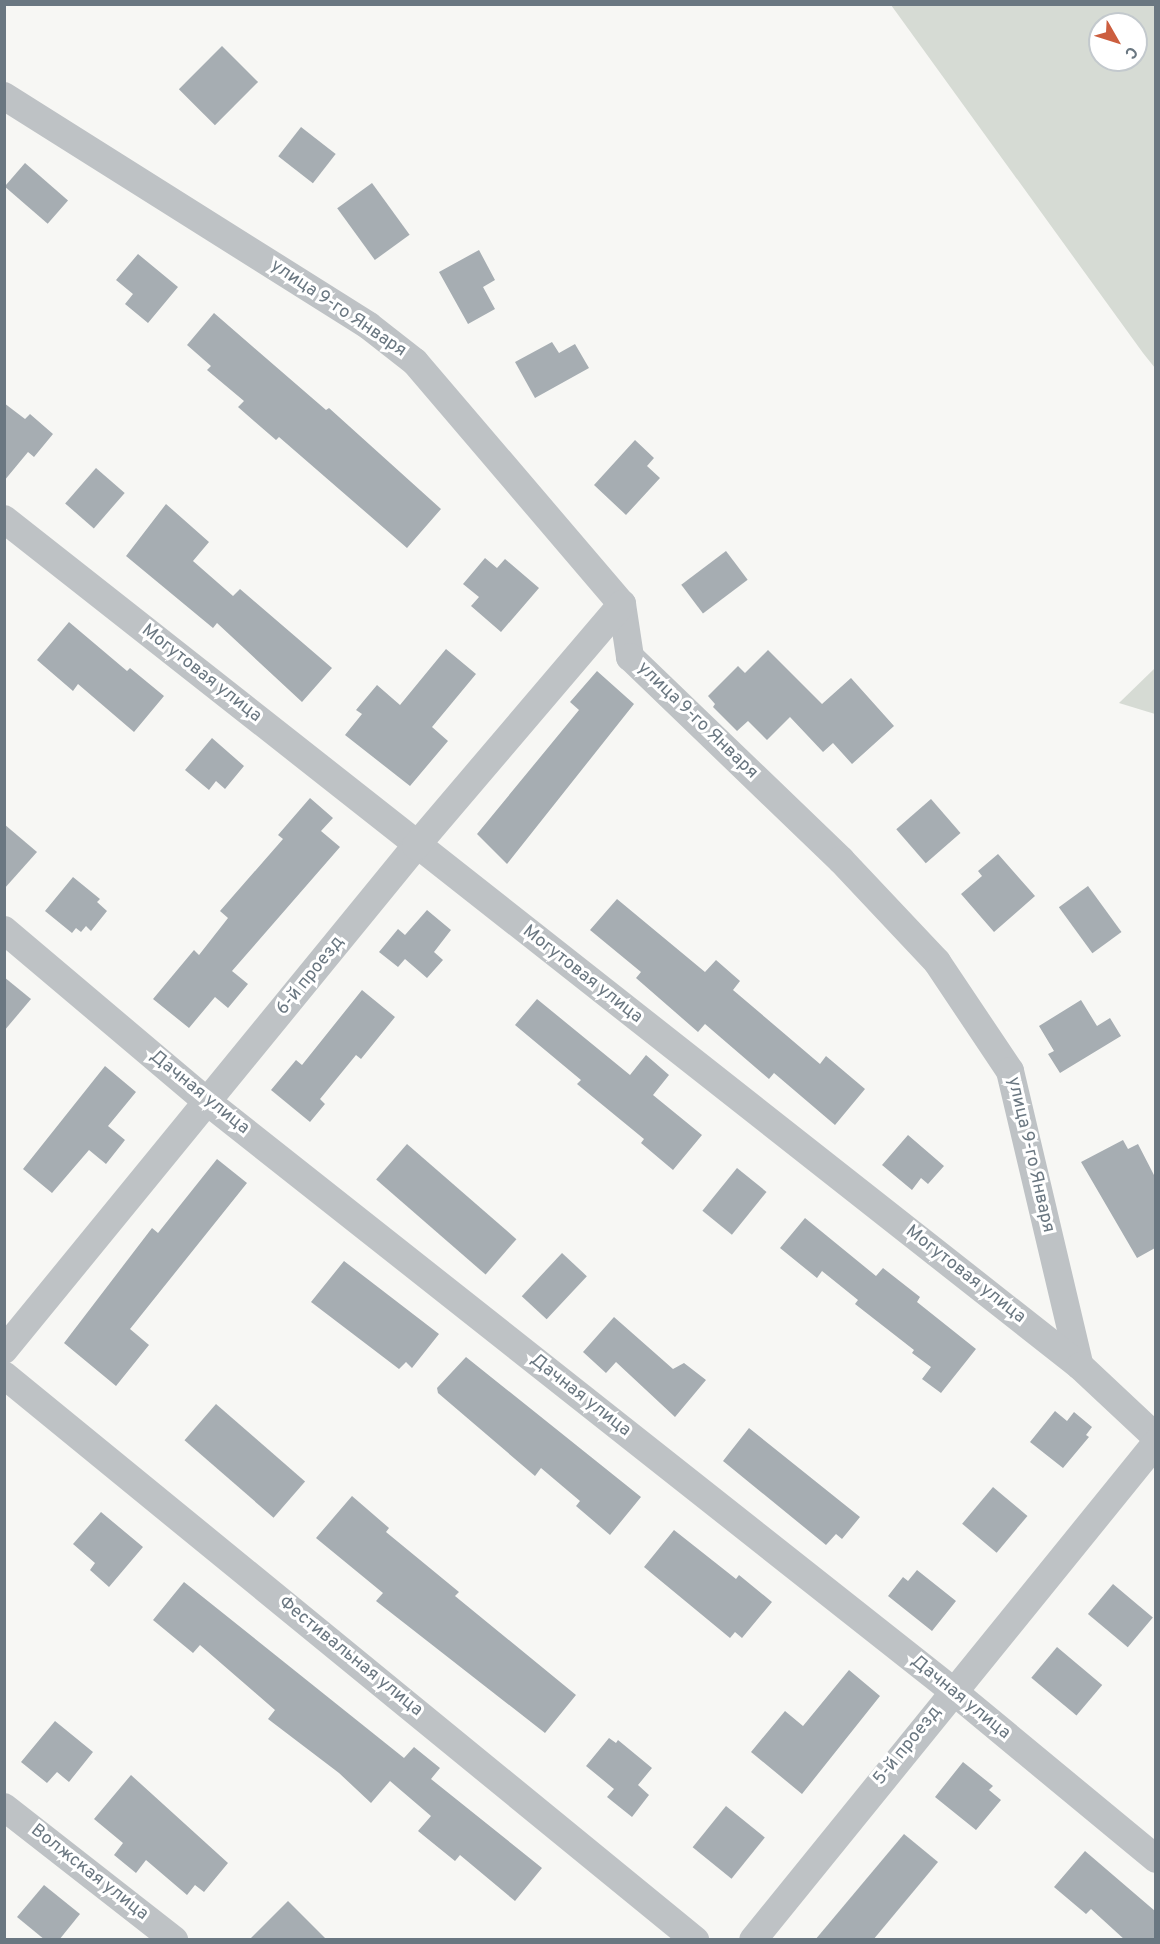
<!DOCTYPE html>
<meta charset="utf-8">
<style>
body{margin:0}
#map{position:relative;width:1160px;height:1944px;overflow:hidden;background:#f7f7f4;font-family:Overpass,sans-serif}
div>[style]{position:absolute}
.green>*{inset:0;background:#d6dbd4}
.building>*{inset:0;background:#a6adb2;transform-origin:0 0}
.street>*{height:28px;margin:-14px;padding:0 14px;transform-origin:14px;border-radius:14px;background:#bec2c5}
span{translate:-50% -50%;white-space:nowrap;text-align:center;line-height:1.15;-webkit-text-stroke:6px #fff;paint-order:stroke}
.street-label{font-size:18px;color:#6a7781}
.frame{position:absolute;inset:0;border:6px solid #6a7781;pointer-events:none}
.north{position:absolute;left:1088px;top:12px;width:60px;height:60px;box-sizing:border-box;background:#fff;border:2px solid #c3c9cd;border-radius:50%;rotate:129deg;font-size:16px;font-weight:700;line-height:24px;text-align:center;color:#6a7781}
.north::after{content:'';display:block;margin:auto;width:21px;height:27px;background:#cc5e3f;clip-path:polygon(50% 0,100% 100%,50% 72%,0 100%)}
</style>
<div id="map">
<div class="green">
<i style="clip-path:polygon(evenodd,891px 5px,1155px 5px,1155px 368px,1143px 353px,891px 5px,1100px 24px,1136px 24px,1136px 60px,1100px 60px,1100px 24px)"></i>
<i style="clip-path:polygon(1155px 668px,1155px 714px,1119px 703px)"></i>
</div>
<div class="building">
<i style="left:222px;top:46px;width:51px;height:61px;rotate:45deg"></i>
<i style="left:301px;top:127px;width:44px;height:37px;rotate:38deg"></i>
<i style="left:25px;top:163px;width:57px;height:31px;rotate:41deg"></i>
<i style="left:372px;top:183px;width:64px;height:43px;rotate:54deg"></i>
<i style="clip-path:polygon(479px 250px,495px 280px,483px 287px,495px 309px,468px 324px,439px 272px)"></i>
<i style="clip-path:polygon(138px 254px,178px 287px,148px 323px,125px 304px,133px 294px,116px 280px)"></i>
<i style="clip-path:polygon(214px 313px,326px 410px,329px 408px,441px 509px,407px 548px,279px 437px,276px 440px,238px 407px,244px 401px,207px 370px,211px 366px,187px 345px)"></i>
<i style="clip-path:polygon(552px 342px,559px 353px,575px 344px,589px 368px,535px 398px,515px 362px)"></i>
<i style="clip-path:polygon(4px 403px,25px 419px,30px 414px,53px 434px,34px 457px,28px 452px,4px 481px)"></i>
<i style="clip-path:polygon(635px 440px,654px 458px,647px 466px,660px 478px,626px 515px,594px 485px)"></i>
<i style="left:96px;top:468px;width:38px;height:47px;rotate:41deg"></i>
<i style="clip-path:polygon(166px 504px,209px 542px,193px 561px,233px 596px,240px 589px,332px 668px,302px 702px,217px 623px,213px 628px,126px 556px)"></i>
<i style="left:726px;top:551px;width:36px;height:56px;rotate:53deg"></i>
<i style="clip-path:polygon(485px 558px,497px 568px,505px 559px,539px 588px,501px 632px,471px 606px,479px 597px,463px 584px)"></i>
<i style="clip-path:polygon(69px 622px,127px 671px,130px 668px,164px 696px,134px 732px,78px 684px,73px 691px,37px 660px)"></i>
<i style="clip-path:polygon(446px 649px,476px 674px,432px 727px,448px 741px,410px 786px,345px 735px,362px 714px,356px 710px,377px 685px,400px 705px)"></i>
<i style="clip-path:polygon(768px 650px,822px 704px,851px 678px,894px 726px,852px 764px,833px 743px,823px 752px,790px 717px,767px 740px,748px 721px,737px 731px,713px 707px,715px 704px,708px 696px,738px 666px,745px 673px)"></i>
<i style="clip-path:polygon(597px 671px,634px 704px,507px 864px,477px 834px,579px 710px,570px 702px)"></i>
<i style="clip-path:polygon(212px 738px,244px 766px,225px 789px,216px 781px,209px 790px,185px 770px)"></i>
<i style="clip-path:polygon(310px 798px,333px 818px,321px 831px,340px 847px,232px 971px,248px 984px,228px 1008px,215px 997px,189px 1028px,153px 999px,194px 950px,199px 955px,228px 918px,220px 911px,283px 839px,278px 835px)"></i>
<i style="left:931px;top:799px;width:45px;height:46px;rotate:49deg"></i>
<i style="clip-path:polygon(4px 824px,37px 852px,4px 889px)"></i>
<i style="clip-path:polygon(998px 854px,1035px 896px,994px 932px,961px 894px,982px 876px,978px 871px)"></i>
<i style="clip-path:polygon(73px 877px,100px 899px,97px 902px,107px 911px,91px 931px,86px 926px,81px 932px,76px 928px,72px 933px,45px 911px)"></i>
<i style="left:1088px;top:886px;width:57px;height:36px;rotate:54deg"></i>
<i style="clip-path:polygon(617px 899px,705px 972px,716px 960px,740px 981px,733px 990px,820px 1064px,826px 1056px,865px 1089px,835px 1125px,774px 1073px,769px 1079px,705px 1024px,698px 1032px,636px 978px,641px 972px,590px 930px)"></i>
<i style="clip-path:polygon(427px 910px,451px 930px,434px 952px,443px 960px,427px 978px,405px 959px,398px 967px,379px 952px,398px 929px,405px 935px)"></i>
<i style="clip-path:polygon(4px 977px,31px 999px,4px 1031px)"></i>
<i style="clip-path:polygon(362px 990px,395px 1017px,361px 1059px,356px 1055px,320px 1099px,325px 1104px,310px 1122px,271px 1090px,296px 1060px,302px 1065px)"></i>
<i style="clip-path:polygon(537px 999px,630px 1075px,646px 1055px,669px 1075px,653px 1095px,702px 1135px,673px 1170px,641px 1143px,644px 1139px,577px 1084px,581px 1080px,515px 1025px)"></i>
<i style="clip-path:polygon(1081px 1000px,1097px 1026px,1110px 1018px,1121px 1036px,1060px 1073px,1048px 1054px,1054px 1051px,1039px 1026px)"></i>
<i style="clip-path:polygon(105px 1066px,136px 1092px,108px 1126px,125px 1140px,106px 1164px,89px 1150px,52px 1193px,23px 1169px)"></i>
<i style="clip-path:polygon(908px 1135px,944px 1166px,928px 1184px,921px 1178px,912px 1190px,882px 1165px)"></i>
<i style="clip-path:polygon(1123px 1140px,1128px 1149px,1138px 1144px,1155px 1177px,1155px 1248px,1137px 1258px,1081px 1162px)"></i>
<i style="left:407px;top:1144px;width:145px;height:47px;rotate:41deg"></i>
<i style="clip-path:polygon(217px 1159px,247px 1183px,130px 1329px,149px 1345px,116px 1386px,64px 1343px,152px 1228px,158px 1233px)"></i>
<i style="left:737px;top:1168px;width:38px;height:55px;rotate:39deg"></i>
<i style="clip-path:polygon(805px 1218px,876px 1276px,883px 1268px,920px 1297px,917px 1302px,976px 1349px,941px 1393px,922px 1379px,931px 1367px,912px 1353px,914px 1350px,855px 1304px,858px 1300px,822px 1271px,817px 1278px,780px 1248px)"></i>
<i style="left:562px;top:1253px;width:34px;height:59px;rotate:43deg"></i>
<i style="clip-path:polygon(344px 1261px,439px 1334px,412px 1368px,406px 1362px,399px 1369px,311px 1302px)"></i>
<i style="clip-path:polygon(614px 1317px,673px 1369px,684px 1363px,706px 1380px,675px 1417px,616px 1362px,606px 1373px,583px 1352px)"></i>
<i style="clip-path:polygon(466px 1357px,641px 1497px,610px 1535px,576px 1506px,580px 1501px,541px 1468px,535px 1476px,438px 1393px,437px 1388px)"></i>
<i style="left:216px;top:1404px;width:118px;height:48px;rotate:41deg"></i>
<i style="clip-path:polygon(1055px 1411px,1067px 1421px,1074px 1412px,1092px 1427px,1086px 1435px,1089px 1437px,1063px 1468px,1030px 1442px)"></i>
<i style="clip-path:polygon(749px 1428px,860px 1517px,842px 1539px,836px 1534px,826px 1545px,723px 1461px)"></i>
<i style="left:993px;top:1487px;width:45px;height:48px;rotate:40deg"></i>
<i style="clip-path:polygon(352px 1496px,389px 1528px,386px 1532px,459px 1592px,455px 1596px,576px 1695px,545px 1733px,376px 1601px,383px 1593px,316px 1538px)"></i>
<i style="clip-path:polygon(101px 1512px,143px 1547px,109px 1587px,90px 1570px,95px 1563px,73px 1544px)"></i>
<i style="clip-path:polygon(674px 1530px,736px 1579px,739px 1575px,772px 1602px,742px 1638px,735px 1632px,730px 1638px,644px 1567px)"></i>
<i style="clip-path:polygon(917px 1570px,956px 1601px,932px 1631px,888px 1596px,903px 1577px,908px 1581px)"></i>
<i style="clip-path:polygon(184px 1582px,404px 1758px,414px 1747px,440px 1768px,431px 1779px,542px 1868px,515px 1901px,460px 1855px,455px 1861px,418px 1831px,431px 1816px,390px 1781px,371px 1803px,339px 1773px,268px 1719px,275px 1710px,200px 1645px,193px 1653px,153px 1620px)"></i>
<i style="left:1113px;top:1584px;width:52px;height:39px;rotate:40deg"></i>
<i style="left:1057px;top:1647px;width:59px;height:40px;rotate:40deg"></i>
<i style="clip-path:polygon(849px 1670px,880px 1696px,802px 1794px,751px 1752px,785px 1711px,803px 1726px)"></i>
<i style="clip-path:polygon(55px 1721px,93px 1752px,69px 1782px,57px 1772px,47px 1783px,21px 1762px)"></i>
<i style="clip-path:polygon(609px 1738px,616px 1743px,618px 1740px,652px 1768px,638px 1785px,649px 1795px,632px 1817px,607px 1797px,614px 1789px,586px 1766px)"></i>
<i style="clip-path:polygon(963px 1762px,993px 1786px,989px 1790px,1001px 1800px,976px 1830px,935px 1797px)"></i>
<i style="clip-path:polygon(131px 1775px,228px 1863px,204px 1892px,195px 1885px,187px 1895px,146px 1860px,136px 1873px,114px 1855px,123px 1843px,94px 1819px)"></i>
<i style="left:726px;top:1806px;width:50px;height:53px;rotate:39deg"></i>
<i style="clip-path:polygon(904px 1834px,938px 1862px,873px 1940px,815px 1940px)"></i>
<i style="clip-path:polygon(1085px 1851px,1155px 1911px,1155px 1940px,1125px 1940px,1091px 1909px,1086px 1914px,1054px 1887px)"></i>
<i style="clip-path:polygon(44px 1885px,80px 1914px,59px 1940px,45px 1940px,17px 1917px)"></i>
<i style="clip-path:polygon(288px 1901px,327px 1940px,249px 1940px)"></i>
</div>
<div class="street">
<i style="left:4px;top:96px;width:431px;rotate:32.2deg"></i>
<i style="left:369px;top:326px;width:58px;rotate:38deg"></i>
<i style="left:415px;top:362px;width:318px;rotate:49.5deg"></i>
<i style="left:622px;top:604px;width:54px;rotate:81.4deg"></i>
<i style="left:630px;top:657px;width:293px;rotate:43.9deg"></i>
<i style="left:841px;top:860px;width:140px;rotate:46.7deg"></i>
<i style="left:937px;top:962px;width:131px;rotate:56.2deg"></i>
<i style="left:1010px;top:1071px;width:303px;rotate:76.7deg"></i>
<i style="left:4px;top:519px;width:1369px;rotate:38.21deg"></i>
<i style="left:1080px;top:1366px;width:104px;rotate:43.1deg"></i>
<i style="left:4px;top:930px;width:268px;rotate:40.2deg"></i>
<i style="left:209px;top:1103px;width:948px;rotate:38.32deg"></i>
<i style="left:953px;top:1691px;width:264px;rotate:39.6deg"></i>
<i style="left:4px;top:1350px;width:651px;rotate:-50.74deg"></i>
<i style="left:416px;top:846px;width:318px;rotate:-49.6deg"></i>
<i style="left:4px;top:1375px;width:893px;rotate:39.27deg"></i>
<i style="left:4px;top:1807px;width:216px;rotate:38deg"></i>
<i style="left:753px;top:1940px;width:640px;rotate:-50.96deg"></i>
</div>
<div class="street-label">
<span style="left:338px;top:309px;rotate:34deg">улица 9-го Января</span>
<span style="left:201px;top:674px;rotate:38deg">Могутовая улица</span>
<span style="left:697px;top:721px;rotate:44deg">улица 9-го Января</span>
<span style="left:582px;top:975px;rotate:38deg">Могутовая улица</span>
<span style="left:311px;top:976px;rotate:-51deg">6-й проезд</span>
<span style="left:199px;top:1093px;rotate:39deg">Дачная улица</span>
<span style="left:1030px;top:1155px;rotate:77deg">улица 9-го Января</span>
<span style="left:965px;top:1275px;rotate:38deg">Могутовая улица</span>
<span style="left:580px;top:1396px;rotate:38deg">Дачная улица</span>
<span style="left:350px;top:1657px;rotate:39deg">Фестивальная улица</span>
<span style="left:960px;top:1698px;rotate:39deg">Дачная улица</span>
<span style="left:908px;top:1746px;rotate:-51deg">5-й проезд</span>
<span style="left:89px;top:1873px;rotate:38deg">Волжская улица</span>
</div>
<div class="frame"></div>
<div class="north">С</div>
</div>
